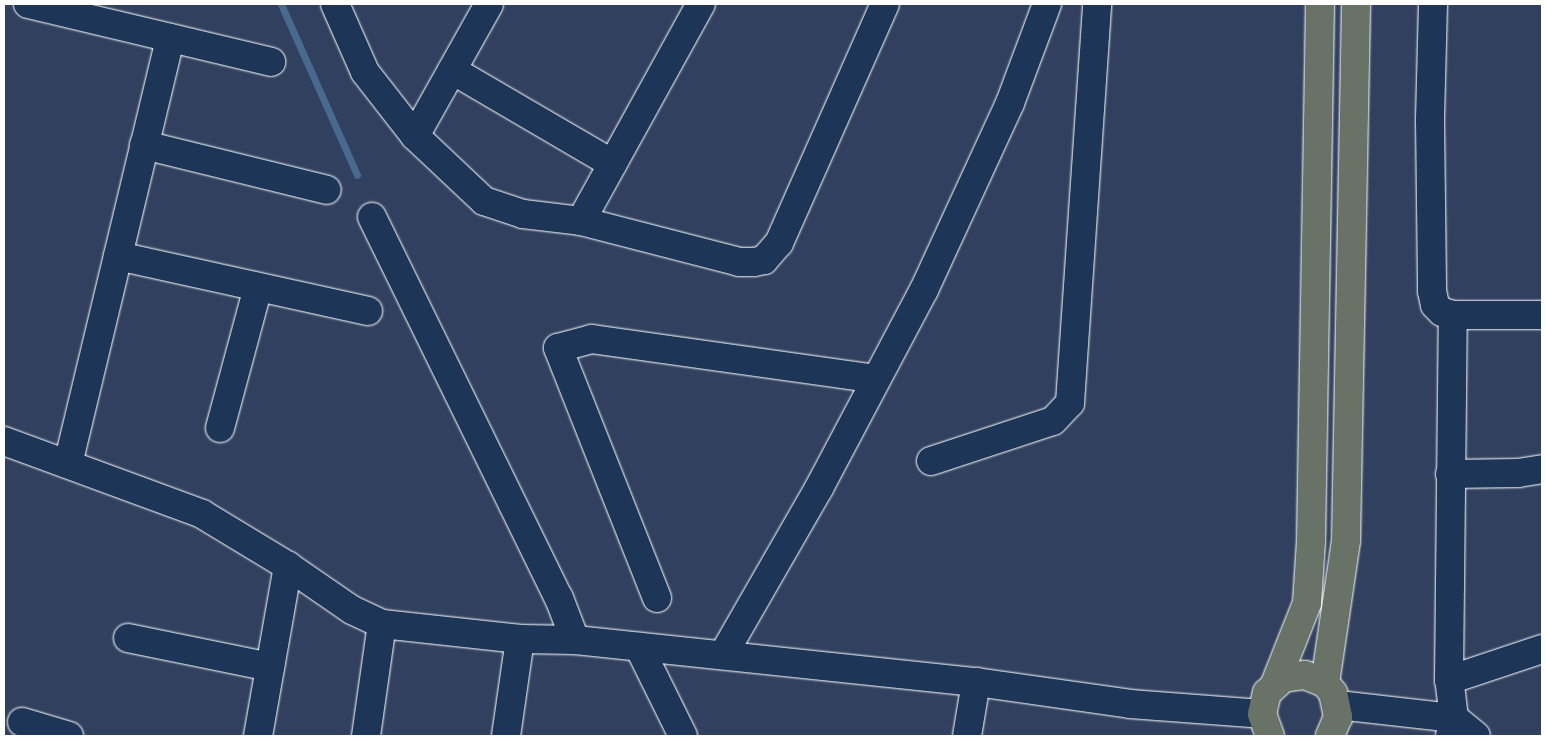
<!DOCTYPE html>
<style>
body{margin:0}
#map{position:relative;width:1546px;height:740px;overflow:hidden;background:#31405e;font-family:"Comic Neue",sans-serif}
div>[style]{position:absolute}
.stream>*{height:7px;margin:-3.5px;padding:0 3.5px;transform-origin:3.5px;border-radius:3.5px;background:#486a8e}
.roads{filter:drop-shadow(0 0 1px #fff) drop-shadow(0 0 1px #fff)}
.minor>*{height:28px;margin:-14px;padding:0 14px;transform-origin:14px;border-radius:14px;background:#1d3557}
.major>*{height:28px;margin:-14px;padding:0 14px;transform-origin:14px;border-radius:14px;background:#697266}
span{translate:-50% -50%;white-space:nowrap;text-align:center;line-height:1.15;-webkit-text-stroke:4px #1d3557;paint-order:stroke}
.frame{position:absolute;inset:0;border:5px solid #fff;pointer-events:none}
</style>
<div id="map">
<div class="stream">
<i style="left:281px;top:4px;width:187px;rotate:66deg"></i>
</div>
<div class="roads">
<div class="minor">
<i style="left:28px;top:4px;width:250px;rotate:13.4deg"></i>
<i style="left:335px;top:4px;width:74px;rotate:66.2deg"></i>
<i style="left:365px;top:72px;width:81px;rotate:52deg"></i>
<i style="left:415px;top:136px;width:95px;rotate:43.3deg"></i>
<i style="left:484px;top:201px;width:41px;rotate:18.4deg"></i>
<i style="left:523px;top:214px;width:58px;rotate:6.9deg"></i>
<i style="left:581px;top:221px;width:163px;rotate:14.5deg"></i>
<i style="left:739px;top:262px;width:15px"></i>
<i style="left:754px;top:262px;width:10px;rotate:-11deg"></i>
<i style="left:764px;top:260px;width:23px;rotate:-49deg"></i>
<i style="left:779px;top:243px;width:261px;rotate:-66.1deg"></i>
<i style="left:1433px;top:4px;width:116px;rotate:91.5deg"></i>
<i style="left:1430px;top:120px;width:171px;rotate:89.3deg"></i>
<i style="left:1432px;top:291px;width:14px;rotate:78deg"></i>
<i style="left:1435px;top:305px;width:10px;rotate:45deg"></i>
<i style="left:1442px;top:312px;width:11px;rotate:15deg"></i>
<i style="left:1453px;top:315px;width:89px"></i>
<i style="left:452px;top:70px;width:186px;rotate:30.3deg"></i>
<i style="left:415px;top:136px;width:151px;rotate:-60.7deg"></i>
<i style="left:144px;top:145px;width:188px;rotate:13.8deg"></i>
<i style="left:372px;top:217px;width:424px;rotate:63.9deg"></i>
<i style="left:559px;top:598px;width:45px;rotate:69.1deg"></i>
<i style="left:581px;top:221px;width:248px;rotate:-61.1deg"></i>
<i style="left:118px;top:256px;width:256px;rotate:12.4deg"></i>
<i style="left:220px;top:428px;width:146px;rotate:-74.9deg"></i>
<i style="left:4px;top:441px;width:211px;rotate:20.2deg"></i>
<i style="left:202px;top:514px;width:100px;rotate:31.2deg"></i>
<i style="left:288px;top:566px;width:78px;rotate:34.5deg"></i>
<i style="left:352px;top:610px;width:33px;rotate:25deg"></i>
<i style="left:382px;top:624px;width:139px;rotate:6.2deg"></i>
<i style="left:520px;top:639px;width:55px;rotate:1deg"></i>
<i style="left:575px;top:640px;width:403px;rotate:6deg"></i>
<i style="left:976px;top:682px;width:156px;rotate:8.1deg"></i>
<i style="left:1130px;top:704px;width:132px;rotate:4.3deg"></i>
<i style="left:931px;top:461px;width:128px;rotate:-18.2deg"></i>
<i style="left:1053px;top:421px;width:25px;rotate:-47deg"></i>
<i style="left:1070px;top:403px;width:400px;rotate:-86.1deg"></i>
<i style="left:68px;top:464px;width:438px;rotate:-76.5deg"></i>
<i style="left:1450px;top:474px;width:68px;rotate:-0.8deg"></i>
<i style="left:1518px;top:473px;width:24px;rotate:-9deg"></i>
<i style="left:657px;top:598px;width:269px;rotate:-111.6deg"></i>
<i style="left:558px;top:348px;width:35px;rotate:-15deg"></i>
<i style="left:592px;top:339px;width:286px;rotate:8deg"></i>
<i style="left:128px;top:638px;width:145px;rotate:11.5deg"></i>
<i style="left:639px;top:647px;width:99px;rotate:63.7deg"></i>
<i style="left:723px;top:655px;width:193px;rotate:-60.1deg"></i>
<i style="left:819px;top:488px;width:224px;rotate:-62.1deg"></i>
<i style="left:924px;top:290px;width:206px;rotate:-65.3deg"></i>
<i style="left:1010px;top:103px;width:106px;rotate:-69.5deg"></i>
<i style="left:1449px;top:680px;width:365px;rotate:-89.4deg"></i>
<i style="left:1338px;top:705px;width:117px;rotate:6.4deg"></i>
<i style="left:1454px;top:718px;width:28px;rotate:39deg"></i>
<i style="left:22px;top:722px;width:49px;rotate:16.6deg"></i>
<i style="left:258px;top:736px;width:173px;rotate:-80deg"></i>
<i style="left:366px;top:736px;width:113px;rotate:-81.9deg"></i>
<i style="left:506px;top:736px;width:98px;rotate:-81.8deg"></i>
<i style="left:967px;top:736px;width:55px;rotate:-80.5deg"></i>
<i style="left:1450px;top:736px;width:18px;rotate:-77deg"></i>
<i style="left:1454px;top:718px;width:38px;rotate:-97deg"></i>
<i style="left:1449px;top:680px;width:98px;rotate:-18.4deg"></i>
</div>
<div class="major">
<i style="left:1325px;top:683px;width:144px;rotate:-81.6deg"></i>
<i style="left:1346px;top:541px;width:537px;rotate:-88.93deg"></i>
<i style="left:1275px;top:684px;width:87px;rotate:-68.4deg"></i>
<i style="left:1307px;top:603px;width:62px;rotate:-86.3deg"></i>
<i style="left:1311px;top:541px;width:537px;rotate:-89.04deg"></i>
<i style="left:1270px;top:736px;width:23px;rotate:-110deg"></i>
<i style="left:1262px;top:714px;width:22px;rotate:-77deg"></i>
<i style="left:1267px;top:693px;width:22px;rotate:-43deg"></i>
<i style="left:1283px;top:678px;width:22px;rotate:-8deg"></i>
<i style="left:1305px;top:675px;width:22px;rotate:22deg"></i>
<i style="left:1325px;top:683px;width:13px;rotate:51deg"></i>
<i style="left:1333px;top:693px;width:25px;rotate:78deg"></i>
<i style="left:1338px;top:717px;width:21px;rotate:113deg"></i>
</div>
</div>
<div class="frame"></div>
</div>
